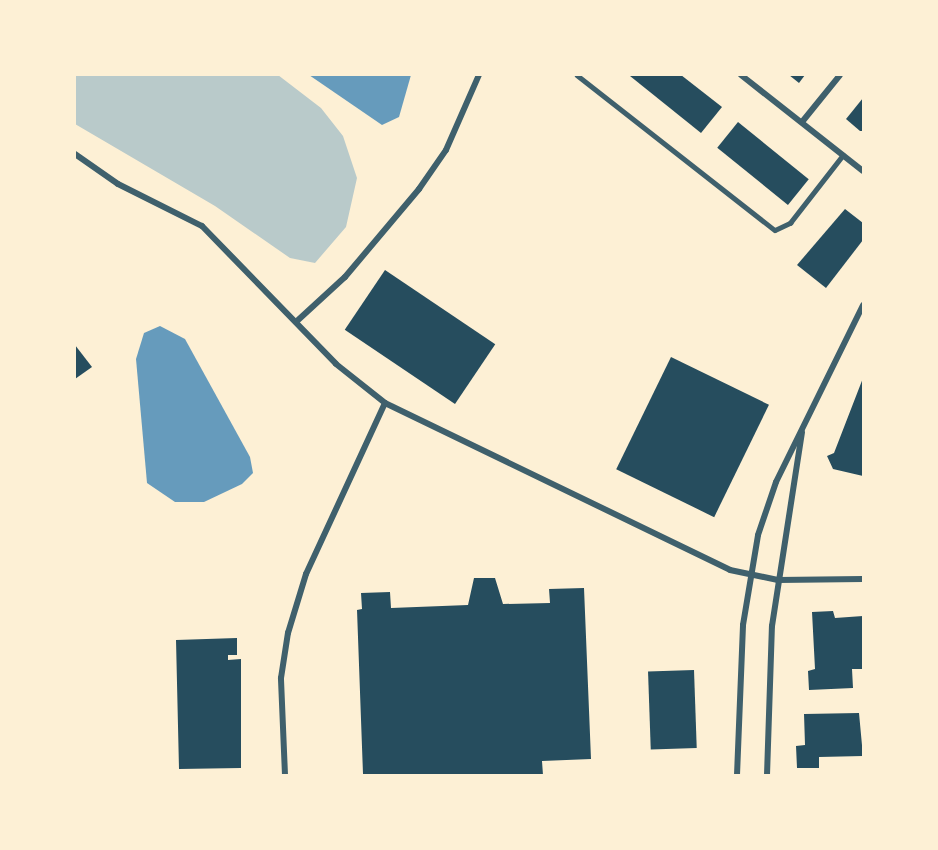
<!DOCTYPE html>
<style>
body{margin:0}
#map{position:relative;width:938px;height:850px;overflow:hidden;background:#fdf0d5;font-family:"Fira Sans Condensed",sans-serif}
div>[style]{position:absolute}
.green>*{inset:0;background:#b9caca}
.water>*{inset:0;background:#669bbc}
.building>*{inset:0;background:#264d5e;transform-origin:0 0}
.service>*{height:4.5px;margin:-2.25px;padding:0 2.25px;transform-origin:2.25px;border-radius:2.25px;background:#3f606c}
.minor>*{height:6px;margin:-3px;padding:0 3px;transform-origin:3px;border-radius:3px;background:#3f606c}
span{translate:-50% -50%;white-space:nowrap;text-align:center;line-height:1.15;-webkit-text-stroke:6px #fdf0d5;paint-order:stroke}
.frame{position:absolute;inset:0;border:76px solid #fdf0d5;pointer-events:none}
</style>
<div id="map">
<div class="green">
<i style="clip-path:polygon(75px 75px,278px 75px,321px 108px,343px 136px,357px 178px,346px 227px,315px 263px,290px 258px,215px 206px,75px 124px)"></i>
</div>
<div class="water">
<i style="clip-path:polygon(309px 75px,411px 75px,399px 117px,382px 125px)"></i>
<i style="clip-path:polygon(160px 326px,185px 339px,250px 457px,253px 473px,242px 484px,204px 502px,175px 502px,147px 483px,136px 359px,144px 333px)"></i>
</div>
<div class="building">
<i style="clip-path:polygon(681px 75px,722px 107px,701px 133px,630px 76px)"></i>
<i style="clip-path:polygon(789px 75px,805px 75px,799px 83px)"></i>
<i style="clip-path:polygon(863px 98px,863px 131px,860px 131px,846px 119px)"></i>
<i style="left:738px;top:122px;width:91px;height:33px;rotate:39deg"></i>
<i style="clip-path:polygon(845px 209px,863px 223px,863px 240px,826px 288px,797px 265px)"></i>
<i style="left:385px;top:270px;width:133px;height:72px;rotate:34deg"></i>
<i style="clip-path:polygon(75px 345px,92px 367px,75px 379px)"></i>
<i style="left:671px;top:357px;width:109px;height:125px;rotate:26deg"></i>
<i style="clip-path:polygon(863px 378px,863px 476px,833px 469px,827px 456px,834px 453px)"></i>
<i style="clip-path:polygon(474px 578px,495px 578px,503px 604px,550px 603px,549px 589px,584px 588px,591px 759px,542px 761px,543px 775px,363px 774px,357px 610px,362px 609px,361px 593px,390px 592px,391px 608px,468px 605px)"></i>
<i style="clip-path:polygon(833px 611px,835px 618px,863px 616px,863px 669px,852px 669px,853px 688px,809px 690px,808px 671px,815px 669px,812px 612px)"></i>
<i style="clip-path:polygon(237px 638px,237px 655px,228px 655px,228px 660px,241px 659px,241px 768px,179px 769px,176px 640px)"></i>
<i style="left:694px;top:670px;width:78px;height:46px;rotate:88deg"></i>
<i style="clip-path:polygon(859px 713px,863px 756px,819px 757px,819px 768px,797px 768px,796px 746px,805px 745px,804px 714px)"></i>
</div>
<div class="service">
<i style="left:577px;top:75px;width:251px;rotate:38.1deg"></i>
<i style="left:775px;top:230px;width:17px;rotate:-25deg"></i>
<i style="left:790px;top:223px;width:86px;rotate:-52.1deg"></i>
</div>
<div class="minor">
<i style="left:741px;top:75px;width:155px;rotate:38.2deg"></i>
<i style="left:802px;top:122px;width:60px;rotate:-51deg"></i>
<i style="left:75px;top:154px;width:52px;rotate:34.9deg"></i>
<i style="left:118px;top:184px;width:94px;rotate:26.6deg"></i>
<i style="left:202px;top:226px;width:192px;rotate:45.8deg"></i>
<i style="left:336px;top:364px;width:63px;rotate:38.5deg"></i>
<i style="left:385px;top:403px;width:383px;rotate:25.8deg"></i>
<i style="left:730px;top:570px;width:49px;rotate:11.8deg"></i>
<i style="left:778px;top:580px;width:85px;rotate:-0.7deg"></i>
<i style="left:297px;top:321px;width:65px;rotate:-42.5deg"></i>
<i style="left:345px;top:277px;width:115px;rotate:-49.9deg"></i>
<i style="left:419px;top:189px;width:47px;rotate:-55.3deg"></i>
<i style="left:446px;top:150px;width:82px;rotate:-66.3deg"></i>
<i style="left:285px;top:775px;width:97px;rotate:-92.4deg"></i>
<i style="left:281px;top:678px;width:46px;rotate:-81.2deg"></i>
<i style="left:288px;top:633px;width:62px;rotate:-73deg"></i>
<i style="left:306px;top:574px;width:188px;rotate:-65.2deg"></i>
<i style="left:737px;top:775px;width:150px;rotate:-87.7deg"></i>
<i style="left:743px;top:625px;width:91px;rotate:-80.5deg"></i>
<i style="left:758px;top:535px;width:56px;rotate:-71.2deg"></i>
<i style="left:776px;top:482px;width:197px;rotate:-63.8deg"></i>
<i style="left:767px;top:775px;width:149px;rotate:-88.1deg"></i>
<i style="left:772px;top:626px;width:196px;rotate:-81.2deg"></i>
</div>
<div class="frame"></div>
</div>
